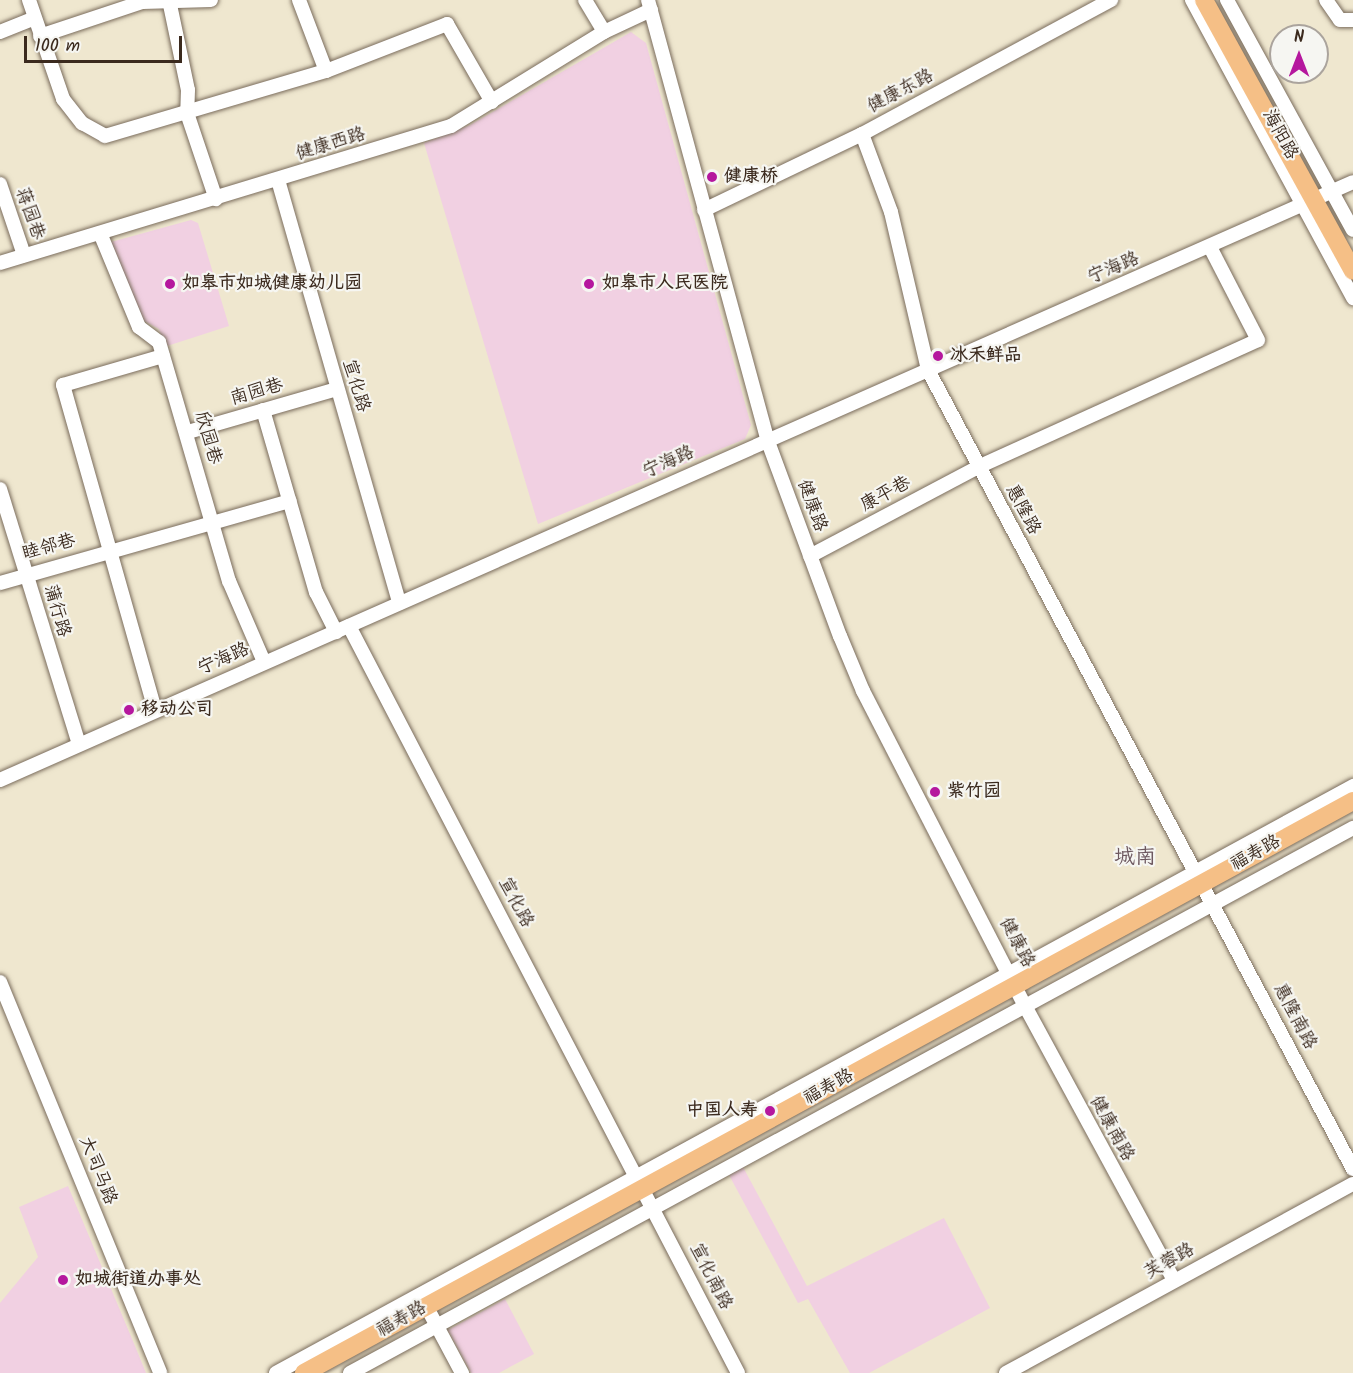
<!DOCTYPE html>
<meta charset="utf-8">
<style>
body{margin:0}
#map{position:relative;width:1353px;height:1373px;overflow:hidden;background:#efe7cf;font-family:Kalam,"LXGW WenKai TC",sans-serif}
div>[style]{position:absolute}
.built>*{inset:0;background:#f1d0e2}
.roads{filter:drop-shadow(0 0 2px #7a6c5c) drop-shadow(0 0 2px #7a6c5c)}
.minor>*{height:14px;margin:-7px;padding:0 7px;transform-origin:7px;border-radius:7px;background:#fff}
.major>*{height:18px;margin:-9px;padding:0 9px;transform-origin:9px;border-radius:9px;background:#f5bf86}
.dots>*{width:16px;height:16px;translate:-50% -50%;box-sizing:border-box;border:3px solid #f6f6f2;border-radius:50%}
span{translate:-50% -50%;white-space:nowrap;text-align:center;line-height:1.15;-webkit-text-stroke:4.5px #f6f6f2;paint-order:stroke}
.street-label{font-size:18px;color:#3b2a1e}
.poi-label{font-size:18px;color:#3b2a1e;font-weight:700}
.left{translate:0 -50%;text-align:left}
.right{translate:-100% -50%;text-align:right}
.quarter-label{font-size:21px;color:#6d585f}
.north{position:absolute;left:1269px;top:24px;width:60px;height:60px;box-sizing:border-box;background:#f6f6f2;border:2px solid #aba49d;border-radius:50%;rotate:0deg;font-size:16px;font-weight:700;line-height:24px;text-align:center;color:#3b2a1e}
.north::after{content:'';display:block;margin:auto;width:21px;height:27px;background:#b5179e;clip-path:polygon(50% 0,100% 100%,50% 72%,0 100%)}
.scale{position:absolute;left:24px;top:36px;width:158px;height:27px;box-sizing:border-box;border:3px solid #3b2a1e;border-top:0;padding-left:8px;font-size:18px;line-height:21px;white-space:nowrap;color:#3b2a1e;-webkit-text-stroke:4px #f6f6f2;paint-order:stroke}
</style>
<div id="map">
<div class="built">
<i style="clip-path:polygon(631px 32px,646px 43px,751px 425px,745px 439px,538px 524px,424px 143px,470px 125px)"></i>
<i style="clip-path:polygon(191px 220px,198px 223px,229px 326px,164px 347px,159px 329px,139px 318px,111px 242px)"></i>
<i style="clip-path:polygon(743px 1167px,807px 1286px,944px 1218px,990px 1308px,869px 1373px,850px 1373px,808px 1299px,798px 1303px,729px 1175px)"></i>
<i style="clip-path:polygon(68px 1186px,135px 1346px,146px 1373px,0 1373px,0 1303px,38px 1257px,19px 1207px)"></i>
<i style="clip-path:polygon(505px 1299px,534px 1354px,499px 1373px,471px 1373px,448px 1330px)"></i>
</div>
<div class="roads">
<div class="minor">
<i style="left:29px;top:0;width:105px;rotate:71deg"></i>
<i style="left:63px;top:99px;width:31px;rotate:52deg"></i>
<i style="left:82px;top:123px;width:26px;rotate:29deg"></i>
<i style="left:105px;top:136px;width:230px;rotate:-16.4deg"></i>
<i style="left:326px;top:71px;width:130px;rotate:-21.2deg"></i>
<i style="left:447px;top:24px;width:90px;rotate:60deg"></i>
<i style="left:169px;top:0;width:92px;rotate:78.1deg"></i>
<i style="left:188px;top:90px;width:23px;rotate:92deg"></i>
<i style="left:187px;top:113px;width:91px;rotate:71.4deg"></i>
<i style="left:299px;top:0;width:76px;rotate:69.2deg"></i>
<i style="left:585px;top:0;width:37px;rotate:59deg"></i>
<i style="left:648px;top:0;width:455px;rotate:74.8deg"></i>
<i style="left:767px;top:439px;width:210px;rotate:69.7deg"></i>
<i style="left:840px;top:636px;width:60px;rotate:67.3deg"></i>
<i style="left:863px;top:691px;width:352px;rotate:62.8deg"></i>
<i style="left:1024px;top:1004px;width:314px;rotate:61.5deg"></i>
<i style="left:1192px;top:0;width:339px;rotate:61.6deg"></i>
<i style="left:1227px;top:0;width:262px;rotate:61.3deg"></i>
<i style="left:1326px;top:0;width:24px;rotate:55deg"></i>
<i style="left:1340px;top:20px;width:13px"></i>
<i style="left:0;top:32px;width:37px;rotate:-22deg"></i>
<i style="left:40px;top:36px;width:108px;rotate:-18.4deg"></i>
<i style="left:142px;top:2px;width:69px;rotate:-1.7deg"></i>
<i style="left:862px;top:134px;width:83px;rotate:69.6deg"></i>
<i style="left:891px;top:212px;width:162px;rotate:76.8deg"></i>
<i style="left:928px;top:370px;width:905px;rotate:61.99deg"></i>
<i style="left:278px;top:180px;width:440px;rotate:74deg"></i>
<i style="left:0;top:184px;width:75px;rotate:71.3deg"></i>
<i style="left:704px;top:210px;width:175px;rotate:-25.7deg"></i>
<i style="left:862px;top:134px;width:283px;rotate:-28.3deg"></i>
<i style="left:100px;top:233px;width:102px;rotate:67.5deg"></i>
<i style="left:139px;top:327px;width:25px;rotate:37deg"></i>
<i style="left:159px;top:342px;width:249px;rotate:73.7deg"></i>
<i style="left:229px;top:581px;width:88px;rotate:66.6deg"></i>
<i style="left:0;top:263px;width:471px;rotate:-16.9deg"></i>
<i style="left:451px;top:126px;width:180px;rotate:-31.6deg"></i>
<i style="left:604px;top:32px;width:52px;rotate:-25.1deg"></i>
<i style="left:263px;top:410px;width:190px;rotate:73.8deg"></i>
<i style="left:316px;top:592px;width:45px;rotate:63.4deg"></i>
<i style="left:188px;top:432px;width:155px;rotate:-16.1deg"></i>
<i style="left:0;top:489px;width:267px;rotate:72.8deg"></i>
<i style="left:810px;top:556px;width:190px;rotate:-27.9deg"></i>
<i style="left:978px;top:467px;width:307px;rotate:-24.4deg"></i>
<i style="left:1258px;top:340px;width:105px;rotate:-117.3deg"></i>
<i style="left:0;top:583px;width:301px;rotate:-15.8deg"></i>
<i style="left:349px;top:626px;width:842px;rotate:62.49deg"></i>
<i style="left:155px;top:710px;width:338px;rotate:-105.8deg"></i>
<i style="left:63px;top:385px;width:104px;rotate:-16.2deg"></i>
<i style="left:0;top:780px;width:1479px;rotate:-23.84deg"></i>
<i style="left:0;top:982px;width:422px;rotate:67.7deg"></i>
<i style="left:431px;top:1315px;width:66px;rotate:61.9deg"></i>
<i style="left:276px;top:1373px;width:1227px;rotate:-28.59deg"></i>
<i style="left:350px;top:1373px;width:1142px;rotate:-28.52deg"></i>
<i style="left:1006px;top:1373px;width:395px;rotate:-28.6deg"></i>
</div>
<div class="major">
<i style="left:1204px;top:0;width:309px;rotate:61.2deg"></i>
<i style="left:304px;top:1373px;width:1195px;rotate:-28.6deg"></i>
</div>
</div>
<div class="dots">
<i style="left:712px;top:177px;background:#b5179e"></i>
<i style="left:170px;top:284px;background:#b5179e"></i>
<i style="left:589px;top:284px;background:#b5179e"></i>
<i style="left:938px;top:356px;background:#b5179e"></i>
<i style="left:129px;top:710px;background:#b5179e"></i>
<i style="left:935px;top:792px;background:#b5179e"></i>
<i style="left:770px;top:1111px;background:#b5179e"></i>
<i style="left:63px;top:1280px;background:#b5179e"></i>
</div>
<div class="street-label">
<span style="left:901px;top:92px;rotate:-28deg">健康东路</span>
<span style="left:1279px;top:135px;rotate:61deg">海阳路</span>
<span style="left:331px;top:145px;rotate:-17deg">健康西路</span>
<span style="left:29px;top:214px;rotate:71deg">蒋园巷</span>
<span style="left:1114px;top:269px;rotate:-23deg">宁海路</span>
<span style="left:355px;top:386px;rotate:73deg">宣化路</span>
<span style="left:257px;top:393px;rotate:-16deg">南园巷</span>
<span style="left:207px;top:438px;rotate:74deg">欣园巷</span>
<span style="left:669px;top:463px;rotate:-24deg">宁海路</span>
<span style="left:886px;top:495px;rotate:-28deg">康平巷</span>
<span style="left:811px;top:506px;rotate:70deg">健康路</span>
<span style="left:1022px;top:510px;rotate:62deg">惠隆路</span>
<span style="left:49px;top:548px;rotate:-15deg">睦邻巷</span>
<span style="left:56px;top:611px;rotate:74deg">蒲行路</span>
<span style="left:224px;top:660px;rotate:-24deg">宁海路</span>
<span style="left:1256px;top:854px;rotate:-29deg">福寿路</span>
<span style="left:515px;top:903px;rotate:62deg">宣化路</span>
<span style="left:1016px;top:943px;rotate:62deg">健康路</span>
<span style="left:1294px;top:1017px;rotate:62deg">惠隆南路</span>
<span style="left:829px;top:1088px;rotate:-29deg">福寿路</span>
<span style="left:1111px;top:1129px;rotate:61deg">健康南路</span>
<span style="left:97px;top:1171px;rotate:68deg">大司马路</span>
<span style="left:1170px;top:1262px;rotate:-29deg">芙蓉路</span>
<span style="left:710px;top:1277px;rotate:63deg">宣化南路</span>
<span style="left:402px;top:1320px;rotate:-29deg">福寿路</span>
</div>
<div class="poi-label">
<span class="left" style="left:724px;top:177px">健康桥</span>
<span class="left" style="left:182px;top:284px">如皋市如城健康幼儿园</span>
<span class="left" style="left:602px;top:284px">如皋市人民医院</span>
<span class="left" style="left:950px;top:356px">冰禾鲜品</span>
<span class="left" style="left:141px;top:710px">移动公司</span>
<span class="left" style="left:947px;top:792px">紫竹园</span>
<span class="right" style="left:758px;top:1111px">中国人寿</span>
<span class="left" style="left:75px;top:1280px">如城街道办事处</span>
</div>
<div class="quarter-label">
<span style="left:1135px;top:858px">城南</span>
</div>
<div class="north">N</div>
<div class="scale">100 m</div>
</div>
